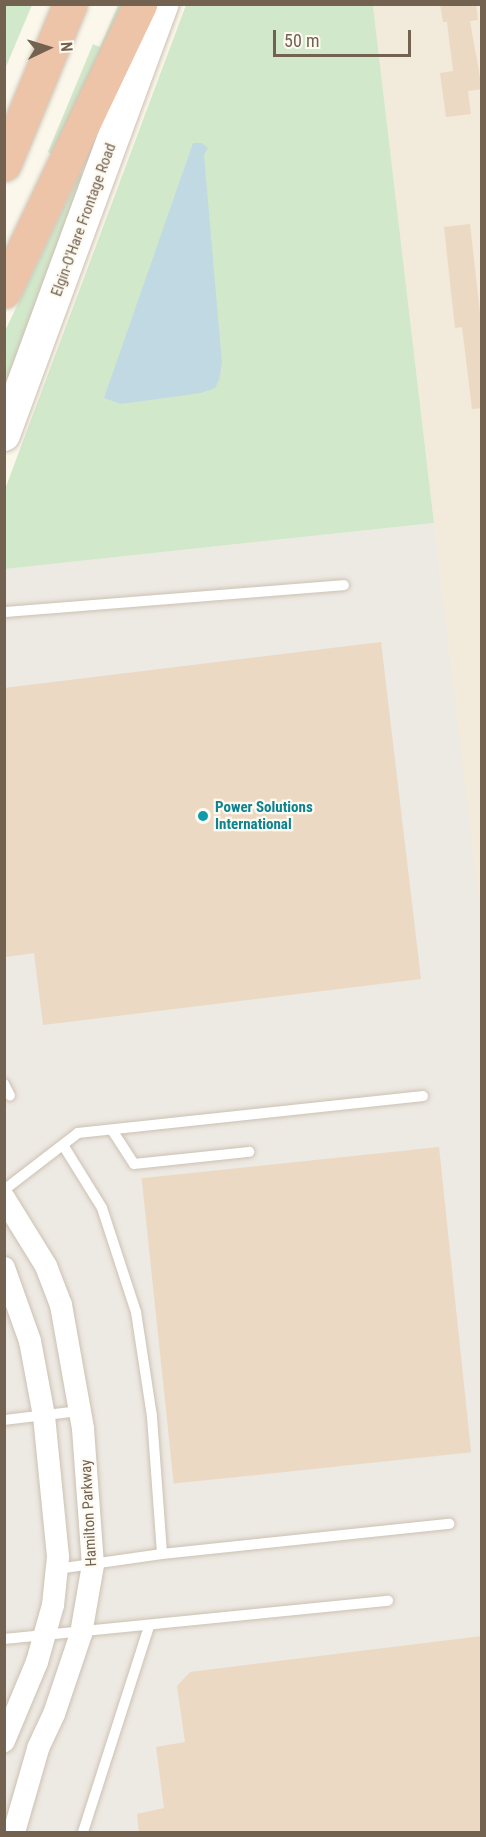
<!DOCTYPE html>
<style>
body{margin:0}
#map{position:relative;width:486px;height:1837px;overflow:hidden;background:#fbf7eb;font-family:"Roboto Condensed",sans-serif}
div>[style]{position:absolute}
.residential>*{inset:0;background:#f2eada}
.industrial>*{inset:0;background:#ede9e3}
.green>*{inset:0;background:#d2e8cb}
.water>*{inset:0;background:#c1d9e3}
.building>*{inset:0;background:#ebd9c4;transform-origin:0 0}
.roads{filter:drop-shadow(0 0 2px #ccc1b2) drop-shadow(0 0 2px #ccc1b2)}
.lane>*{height:10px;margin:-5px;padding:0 5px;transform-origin:5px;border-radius:5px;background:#fff}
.street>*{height:22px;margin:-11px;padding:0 11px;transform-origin:11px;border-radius:11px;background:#fff}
.secondary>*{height:32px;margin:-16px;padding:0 16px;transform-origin:16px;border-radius:16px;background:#fff}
.highway>*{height:33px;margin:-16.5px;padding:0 16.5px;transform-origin:16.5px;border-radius:16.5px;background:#eec4a9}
.dots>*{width:16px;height:16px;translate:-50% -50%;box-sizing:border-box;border:3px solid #fdfaf2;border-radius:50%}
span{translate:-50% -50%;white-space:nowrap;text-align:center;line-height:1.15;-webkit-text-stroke:4.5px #fdfaf2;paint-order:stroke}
.street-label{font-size:15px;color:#746250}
.culture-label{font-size:15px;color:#0d838f;font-weight:700}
.left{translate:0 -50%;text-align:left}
.frame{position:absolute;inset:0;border:6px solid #746250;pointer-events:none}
.north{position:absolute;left:18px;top:18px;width:60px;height:60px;-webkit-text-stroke:4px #fdfaf2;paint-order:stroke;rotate:86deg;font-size:16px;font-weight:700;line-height:24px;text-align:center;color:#746250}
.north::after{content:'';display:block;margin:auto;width:21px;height:27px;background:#746250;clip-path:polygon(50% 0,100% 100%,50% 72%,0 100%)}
.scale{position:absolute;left:273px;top:30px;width:138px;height:27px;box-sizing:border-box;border:3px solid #746250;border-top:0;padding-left:8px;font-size:18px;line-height:21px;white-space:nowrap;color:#746250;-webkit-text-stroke:4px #fdfaf2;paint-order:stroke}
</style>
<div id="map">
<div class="residential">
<i style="clip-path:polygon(373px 5px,481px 5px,481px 931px,434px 523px)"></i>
</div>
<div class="industrial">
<i style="clip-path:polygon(434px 523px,482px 931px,481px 1832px,5px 1832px,4px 569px)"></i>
</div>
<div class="green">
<i style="clip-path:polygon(4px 5px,32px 5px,5px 69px,4px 69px)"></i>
<i style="clip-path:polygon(118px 5px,126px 5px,52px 154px,48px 152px,93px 44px,100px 47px)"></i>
<i style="clip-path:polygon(186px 5px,373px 5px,434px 523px,5px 569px,4px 492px)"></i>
<i style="clip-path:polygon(80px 173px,85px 174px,5px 389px,5px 331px)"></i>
</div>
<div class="water">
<i style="clip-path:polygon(193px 143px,202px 143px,208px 148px,204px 155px,222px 363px,219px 380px,215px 388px,201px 393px,121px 404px,104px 398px)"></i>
</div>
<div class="building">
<i style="clip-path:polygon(440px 4px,476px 4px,478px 20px,470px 21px,482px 89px,468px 91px,471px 114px,446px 117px,440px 73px,453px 71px,447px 22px,443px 22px)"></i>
<i style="clip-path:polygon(470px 224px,482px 330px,482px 408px,472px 409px,462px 327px,455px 328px,444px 227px)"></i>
<i style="clip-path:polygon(381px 642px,421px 979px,43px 1025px,34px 953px,6px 957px,4px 944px,4px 688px)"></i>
<i style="left:439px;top:1147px;width:307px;height:299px;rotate:84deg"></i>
<i style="clip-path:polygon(482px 1636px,482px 1833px,139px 1833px,137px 1814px,164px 1808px,156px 1747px,185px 1742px,177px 1686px,190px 1672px)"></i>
</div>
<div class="roads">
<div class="lane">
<i style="left:4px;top:612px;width:341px;rotate:-4.5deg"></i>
<i style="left:4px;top:1084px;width:13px;rotate:63deg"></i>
<i style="left:112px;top:1130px;width:40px;rotate:57.1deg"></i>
<i style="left:134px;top:1164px;width:116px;rotate:-6deg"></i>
<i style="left:63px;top:1145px;width:74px;rotate:58.2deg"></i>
<i style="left:102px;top:1208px;width:109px;rotate:71.9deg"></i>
<i style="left:136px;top:1312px;width:106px;rotate:81.3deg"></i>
<i style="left:152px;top:1417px;width:137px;rotate:85.8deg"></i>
<i style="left:162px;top:1554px;width:289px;rotate:-6deg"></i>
<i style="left:4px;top:1190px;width:93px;rotate:-37.6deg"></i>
<i style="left:78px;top:1133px;width:347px;rotate:-6.1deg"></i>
<i style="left:4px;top:1420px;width:77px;rotate:-6.8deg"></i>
<i style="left:57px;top:1569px;width:106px;rotate:-8.1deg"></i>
<i style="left:4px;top:1639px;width:386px;rotate:-5.7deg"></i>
<i style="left:83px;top:1832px;width:215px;rotate:-72.2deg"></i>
</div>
<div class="street">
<i style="left:4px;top:1198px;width:80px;rotate:58.3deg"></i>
<i style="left:46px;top:1266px;width:42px;rotate:69deg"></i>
<i style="left:61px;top:1305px;width:126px;rotate:79.9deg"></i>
<i style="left:83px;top:1429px;width:136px;rotate:85.8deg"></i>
<i style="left:93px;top:1565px;width:70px;rotate:99.9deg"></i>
<i style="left:81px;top:1634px;width:84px;rotate:108.6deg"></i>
<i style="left:54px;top:1714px;width:38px;rotate:115deg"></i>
<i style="left:38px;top:1749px;width:86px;rotate:106.1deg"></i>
<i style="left:4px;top:1268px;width:77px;rotate:70.4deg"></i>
<i style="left:30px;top:1341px;width:76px;rotate:79.4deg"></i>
<i style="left:44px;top:1416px;width:142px;rotate:84.3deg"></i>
<i style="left:58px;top:1557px;width:48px;rotate:95.9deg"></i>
<i style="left:53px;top:1605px;width:59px;rotate:105.7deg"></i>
<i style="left:37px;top:1662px;width:86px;rotate:112.7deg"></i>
</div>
<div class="secondary">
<i style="left:4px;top:435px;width:459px;rotate:-69.8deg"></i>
</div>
<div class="highway">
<i style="left:4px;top:164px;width:173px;rotate:-67.6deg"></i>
<i style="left:4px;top:291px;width:318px;rotate:-64.6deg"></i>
</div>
</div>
<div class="dots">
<i style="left:203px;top:816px;background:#0f9aa8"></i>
</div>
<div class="street-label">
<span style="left:84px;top:220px;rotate:-70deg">Elgin-O'Hare Frontage Road</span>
<span style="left:89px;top:1513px;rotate:-93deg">Hamilton Parkway</span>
</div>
<div class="culture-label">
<span class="left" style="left:215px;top:816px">Power Solutions<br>International</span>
</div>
<div class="frame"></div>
<div class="north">N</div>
<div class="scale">50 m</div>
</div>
